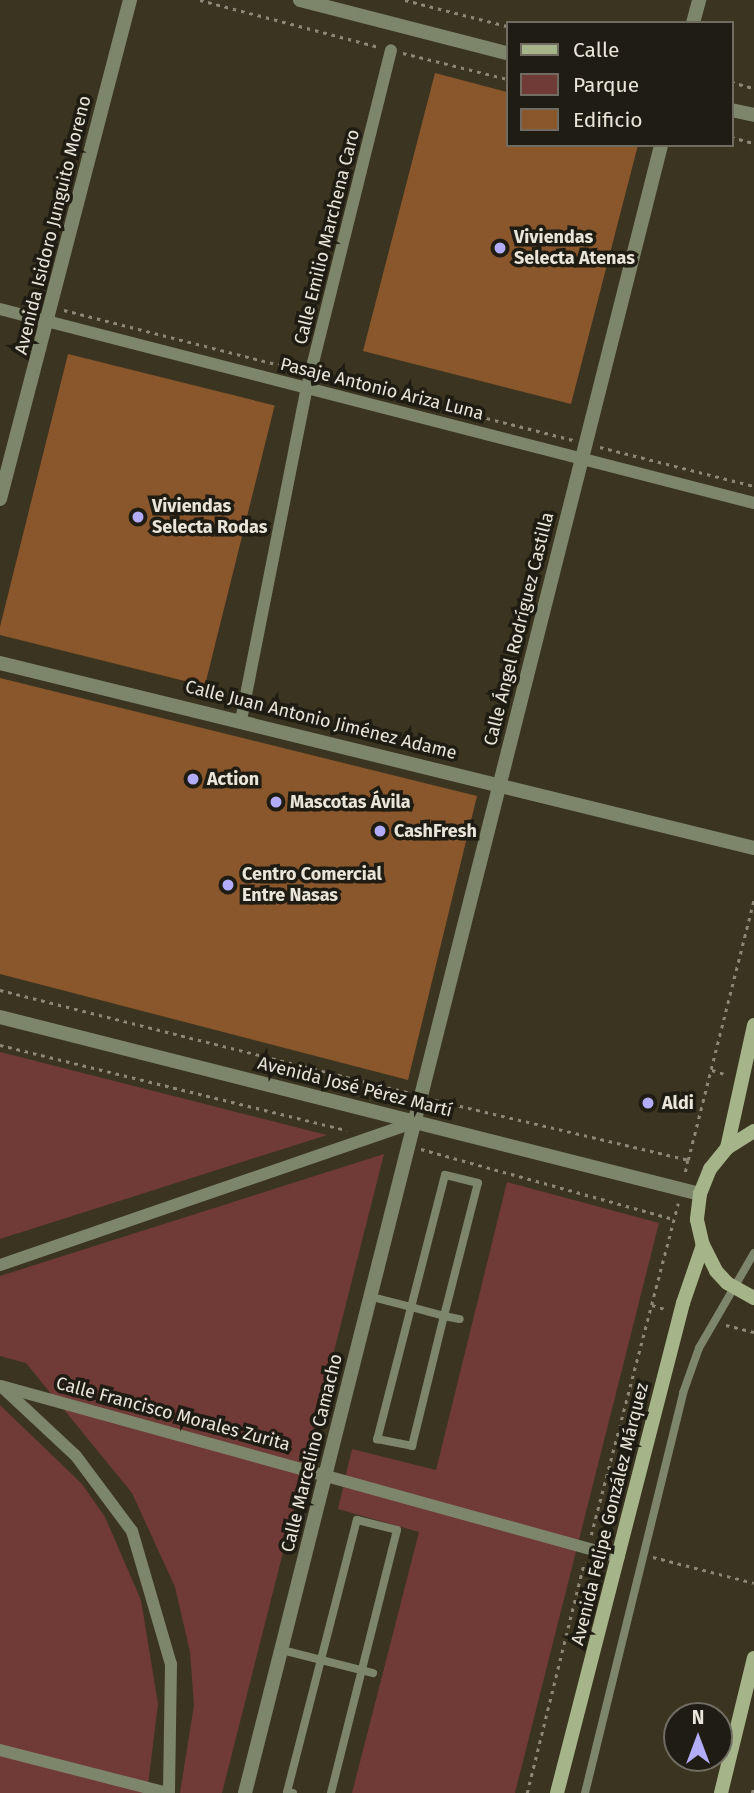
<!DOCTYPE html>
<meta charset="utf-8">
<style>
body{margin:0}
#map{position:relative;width:754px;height:1793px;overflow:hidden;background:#3b3420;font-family:"Fira Sans",sans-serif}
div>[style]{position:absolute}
.green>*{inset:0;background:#703a36}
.building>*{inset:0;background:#8a562c;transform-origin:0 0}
.path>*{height:2.5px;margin-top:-1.25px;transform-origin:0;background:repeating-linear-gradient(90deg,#8c8776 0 3.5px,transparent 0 8.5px)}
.service>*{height:8px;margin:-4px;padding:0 4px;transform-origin:4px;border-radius:4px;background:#7d866b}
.pedestrian>*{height:12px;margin:-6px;padding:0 6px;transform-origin:6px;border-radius:6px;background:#7d866b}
.minor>*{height:14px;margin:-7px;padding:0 7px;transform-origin:7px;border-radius:7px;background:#7d866b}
.tertiary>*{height:14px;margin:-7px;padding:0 7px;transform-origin:7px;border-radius:7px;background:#7d866b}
.secondary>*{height:14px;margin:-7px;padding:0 7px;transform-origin:7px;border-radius:7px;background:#a5b489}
.dots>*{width:19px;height:19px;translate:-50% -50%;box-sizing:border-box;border:4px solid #1f1c13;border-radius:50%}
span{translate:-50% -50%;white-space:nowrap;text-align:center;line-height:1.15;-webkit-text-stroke:7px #1f1c13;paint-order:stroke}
.street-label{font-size:18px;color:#e9e5d9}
.poi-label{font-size:18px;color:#e9e5d9;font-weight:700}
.left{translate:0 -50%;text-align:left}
.legend{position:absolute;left:506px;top:21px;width:228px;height:126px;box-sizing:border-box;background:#1f1c13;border:2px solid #706c62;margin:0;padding:9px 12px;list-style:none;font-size:21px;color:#e9e5d9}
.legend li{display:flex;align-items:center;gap:14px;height:35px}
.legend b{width:35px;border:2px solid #706c62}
.north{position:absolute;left:663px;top:1702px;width:70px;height:70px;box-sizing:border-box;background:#1f1c13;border:2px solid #706c62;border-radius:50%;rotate:0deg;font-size:19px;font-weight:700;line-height:28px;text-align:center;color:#e9e5d9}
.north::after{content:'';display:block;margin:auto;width:24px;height:32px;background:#b3adf9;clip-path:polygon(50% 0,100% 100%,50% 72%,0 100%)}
</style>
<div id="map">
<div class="green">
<i style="clip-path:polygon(0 1052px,20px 1057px,327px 1135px,0 1239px)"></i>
<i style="clip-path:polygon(384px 1154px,222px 1793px,180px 1793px,194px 1705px,190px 1652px,175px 1587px,132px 1493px,26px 1363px,0 1356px,0 1276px)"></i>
<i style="clip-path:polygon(507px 1182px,659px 1223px,515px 1793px,352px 1793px,419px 1532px,338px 1509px,352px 1449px,436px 1470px)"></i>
<i style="clip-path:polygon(0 1405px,82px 1484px,105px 1517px,141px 1600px,158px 1704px,147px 1793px,0 1793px)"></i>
</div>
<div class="building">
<i style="clip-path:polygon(435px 73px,507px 92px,507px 145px,638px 145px,571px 404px,363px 351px)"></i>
<i style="left:68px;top:354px;width:213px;height:289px;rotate:14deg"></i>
<i style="clip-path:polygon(0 678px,477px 796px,408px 1080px,0 974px)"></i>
</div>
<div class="path">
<i style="left:200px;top:0;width:185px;rotate:14.7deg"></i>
<i style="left:405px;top:0;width:105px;rotate:14.3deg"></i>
<i style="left:403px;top:53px;width:107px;rotate:14deg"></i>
<i style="left:731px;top:82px;width:24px;rotate:15deg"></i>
<i style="left:731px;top:137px;width:24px;rotate:15deg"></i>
<i style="left:64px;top:310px;width:243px;rotate:14.3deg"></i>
<i style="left:322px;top:376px;width:259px;rotate:14.3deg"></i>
<i style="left:600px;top:447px;width:159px;rotate:14.2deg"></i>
<i style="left:0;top:990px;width:422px;rotate:14.1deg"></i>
<i style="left:0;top:1045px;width:357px;rotate:13.8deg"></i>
<i style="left:712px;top:1070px;width:16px;rotate:18deg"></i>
<i style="left:435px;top:1100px;width:260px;rotate:13.3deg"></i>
<i style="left:688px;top:1160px;width:16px;rotate:101deg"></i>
<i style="left:421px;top:1149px;width:263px;rotate:15.5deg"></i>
<i style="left:688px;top:1160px;width:268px;rotate:-75.8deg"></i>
<i style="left:652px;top:1305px;width:14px;rotate:17deg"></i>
<i style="left:726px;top:1325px;width:29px;rotate:14deg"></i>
<i style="left:591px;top:1535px;width:343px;rotate:-75.3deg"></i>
<i style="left:653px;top:1557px;width:104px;rotate:14.4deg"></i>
<i style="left:527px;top:1793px;width:238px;rotate:-76.1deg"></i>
<i style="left:752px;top:1793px;width:6px;rotate:-72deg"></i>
</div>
<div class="service">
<i style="left:372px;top:1297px;width:40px;rotate:14.4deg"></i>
<i style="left:411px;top:1307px;width:34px;rotate:15deg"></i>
<i style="left:444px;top:1316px;width:137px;rotate:-75.7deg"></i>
<i style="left:478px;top:1183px;width:34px;rotate:-166deg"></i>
<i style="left:445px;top:1175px;width:273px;rotate:104.4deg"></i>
<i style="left:377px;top:1439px;width:36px;rotate:11deg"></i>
<i style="left:412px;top:1446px;width:134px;rotate:-76.2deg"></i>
<i style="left:444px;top:1316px;width:16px;rotate:11deg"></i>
<i style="left:282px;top:1650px;width:94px;rotate:14.2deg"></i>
<i style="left:293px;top:1793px;width:6px;rotate:-171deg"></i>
<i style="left:287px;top:1792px;width:281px;rotate:-75.6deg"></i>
<i style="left:357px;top:1520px;width:41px;rotate:14deg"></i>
<i style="left:397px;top:1530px;width:271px;rotate:104.1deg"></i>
<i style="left:585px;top:1793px;width:412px;rotate:-76.2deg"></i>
<i style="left:683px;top:1393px;width:48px;rotate:-70.4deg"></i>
<i style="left:699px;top:1348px;width:110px;rotate:-59.9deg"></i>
</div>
<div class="pedestrian">
<i style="left:0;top:309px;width:779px;rotate:14.43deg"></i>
<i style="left:241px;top:720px;width:339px;rotate:-78.8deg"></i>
<i style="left:307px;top:387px;width:347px;rotate:-76deg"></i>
<i style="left:0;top:1265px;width:440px;rotate:-19deg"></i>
<i style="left:1px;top:1386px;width:641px;rotate:15.47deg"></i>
<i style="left:2px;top:1387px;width:101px;rotate:43deg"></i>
<i style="left:76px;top:1456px;width:94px;rotate:53.3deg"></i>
<i style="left:132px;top:1531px;width:139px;rotate:73.7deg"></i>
<i style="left:171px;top:1664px;width:129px;rotate:90.9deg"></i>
<i style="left:0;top:1750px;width:173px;rotate:14.4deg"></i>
</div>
<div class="minor">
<i style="left:693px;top:23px;width:24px;rotate:-75deg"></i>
<i style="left:0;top:499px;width:516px;rotate:-75.4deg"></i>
<i style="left:0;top:663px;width:776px;rotate:13.79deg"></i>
<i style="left:245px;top:1793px;width:1700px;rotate:-75.83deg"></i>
</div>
<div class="tertiary">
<i style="left:300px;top:0;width:214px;rotate:14.4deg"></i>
<i style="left:731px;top:110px;width:24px;rotate:12deg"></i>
<i style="left:0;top:1017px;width:722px;rotate:14.19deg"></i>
</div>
<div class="secondary">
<i style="left:754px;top:1131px;width:32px;rotate:148deg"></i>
<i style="left:727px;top:1148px;width:27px;rotate:129deg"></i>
<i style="left:710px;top:1169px;width:27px;rotate:112deg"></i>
<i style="left:700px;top:1194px;width:26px;rotate:97deg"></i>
<i style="left:697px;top:1220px;width:26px;rotate:77deg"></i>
<i style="left:703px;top:1245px;width:29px;rotate:63deg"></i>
<i style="left:716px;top:1271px;width:16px;rotate:47deg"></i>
<i style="left:727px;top:1283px;width:31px;rotate:29deg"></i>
<i style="left:727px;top:1148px;width:126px;rotate:-77.6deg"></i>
<i style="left:557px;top:1793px;width:506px;rotate:-75.58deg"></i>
<i style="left:683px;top:1303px;width:61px;rotate:-71deg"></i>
<i style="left:721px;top:1793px;width:139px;rotate:-76.3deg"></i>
</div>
<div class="dots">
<i style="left:500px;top:248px;background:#b3adf9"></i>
<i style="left:138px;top:517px;background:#b3adf9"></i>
<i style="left:193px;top:779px;background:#b3adf9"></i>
<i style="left:276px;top:802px;background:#b3adf9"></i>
<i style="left:380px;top:831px;background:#b3adf9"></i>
<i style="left:228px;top:885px;background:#b3adf9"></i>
<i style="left:648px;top:1103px;background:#b3adf9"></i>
</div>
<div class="street-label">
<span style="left:53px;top:225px;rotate:-76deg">Avenida Isidoro Junguito Moreno</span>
<span style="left:327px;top:237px;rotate:-76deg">Calle Emilio Marchena Caro</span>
<span style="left:382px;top:389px;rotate:14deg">Pasaje Antonio Ariza Luna</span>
<span style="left:519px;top:629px;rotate:-76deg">Calle Ángel Rodríguez Castilla</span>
<span style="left:321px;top:720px;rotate:14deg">Calle Juan Antonio Jiménez Adame</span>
<span style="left:355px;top:1087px;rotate:14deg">Avenida José Pérez Martí</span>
<span style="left:173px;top:1414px;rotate:15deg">Calle Francisco Morales Zurita</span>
<span style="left:312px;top:1453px;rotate:-76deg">Calle Marcelino Camacho</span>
<span style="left:610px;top:1514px;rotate:-76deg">Avenida Felipe González Márquez</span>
</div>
<div class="poi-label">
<span class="left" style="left:514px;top:248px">Viviendas<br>Selecta Atenas</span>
<span class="left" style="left:152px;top:517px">Viviendas<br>Selecta Rodas</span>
<span class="left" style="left:207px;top:779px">Action</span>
<span class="left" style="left:290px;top:802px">Mascotas Ávila</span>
<span class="left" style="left:394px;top:831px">CashFresh</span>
<span class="left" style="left:242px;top:885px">Centro Comercial<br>Entre Nasas</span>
<span class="left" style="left:662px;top:1103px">Aldi</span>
</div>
<ul class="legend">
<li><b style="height:9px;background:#a5b489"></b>Calle</li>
<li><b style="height:19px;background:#703a36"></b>Parque</li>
<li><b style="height:19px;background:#8a562c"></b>Edificio</li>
</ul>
<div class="north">N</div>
</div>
